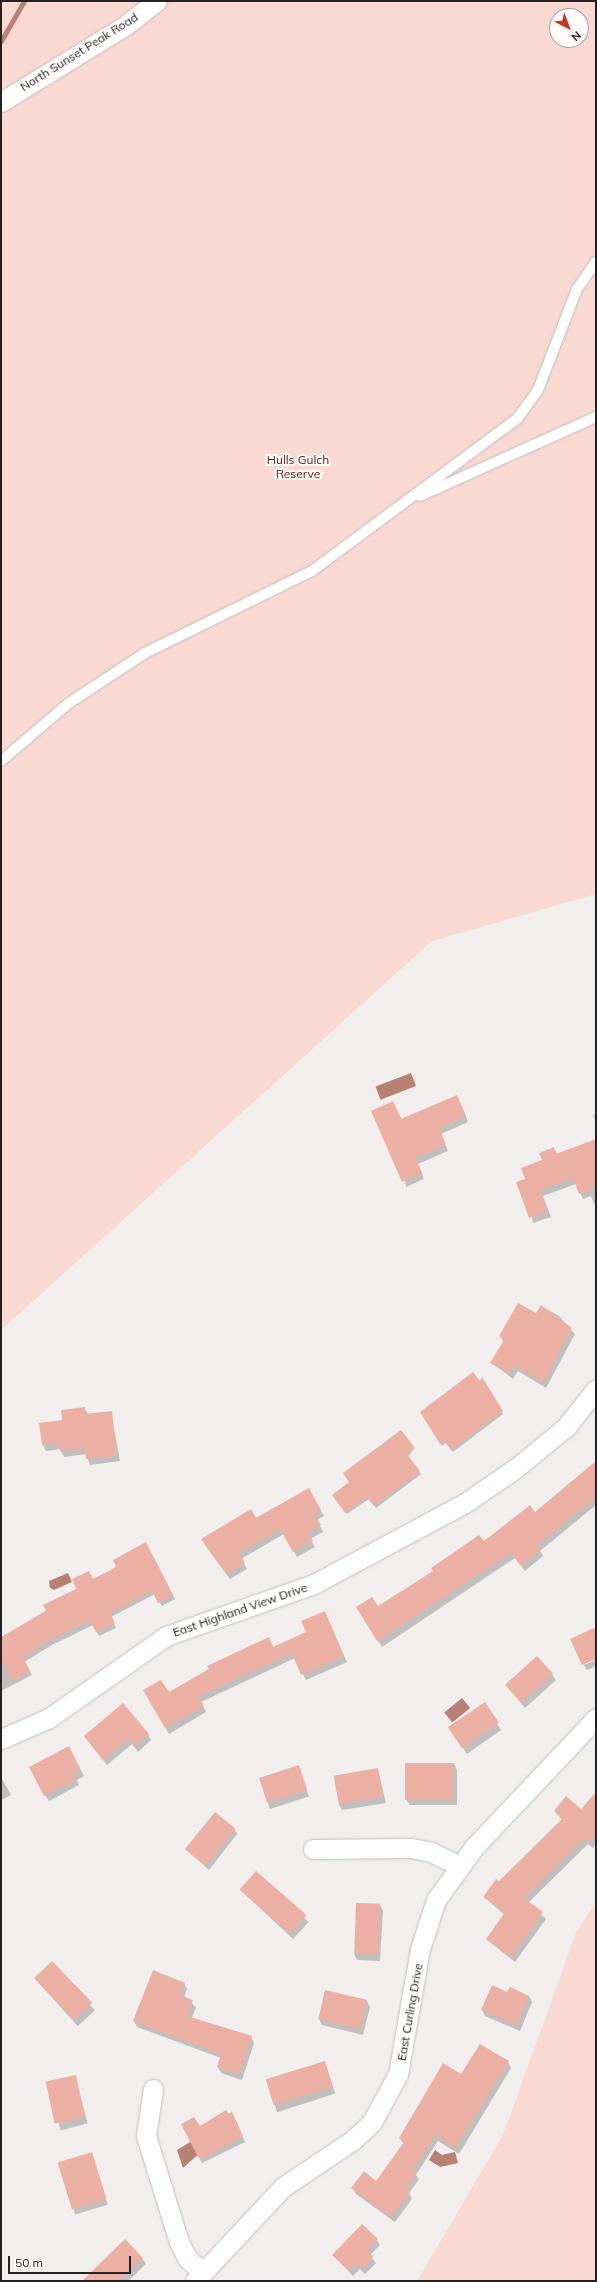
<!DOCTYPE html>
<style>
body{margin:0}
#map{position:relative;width:597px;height:2282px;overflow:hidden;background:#f2eeed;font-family:Mulish,sans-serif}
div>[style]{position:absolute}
.green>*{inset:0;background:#f9d9d2}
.water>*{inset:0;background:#b88175;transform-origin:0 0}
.shadow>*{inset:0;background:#0003;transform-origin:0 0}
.stream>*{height:5px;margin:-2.5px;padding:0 2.5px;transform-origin:2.5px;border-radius:2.5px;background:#b88175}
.building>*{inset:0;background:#ebb0a3;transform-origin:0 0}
.roads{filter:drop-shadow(0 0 1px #c3bfbe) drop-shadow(0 0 1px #c3bfbe)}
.service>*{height:10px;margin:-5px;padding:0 5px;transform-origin:5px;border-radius:5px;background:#fff}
.minor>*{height:19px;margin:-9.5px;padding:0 9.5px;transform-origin:9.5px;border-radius:9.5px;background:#fff}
span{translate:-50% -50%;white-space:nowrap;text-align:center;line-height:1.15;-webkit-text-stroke:4px #fffbfb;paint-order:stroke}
.street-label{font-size:12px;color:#232121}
.park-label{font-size:12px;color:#5a1509}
.frame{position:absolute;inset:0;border:2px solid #232121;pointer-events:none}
.north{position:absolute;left:549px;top:8px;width:40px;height:40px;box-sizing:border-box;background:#fffbfb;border:1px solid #a7a4a4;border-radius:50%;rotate:138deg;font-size:11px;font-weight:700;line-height:16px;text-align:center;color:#232121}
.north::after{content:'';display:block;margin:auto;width:14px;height:18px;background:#c2371e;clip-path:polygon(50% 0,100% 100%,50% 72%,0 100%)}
.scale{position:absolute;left:8px;top:2256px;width:123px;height:18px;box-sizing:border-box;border:2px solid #232121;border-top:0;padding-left:5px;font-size:12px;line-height:14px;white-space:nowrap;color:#232121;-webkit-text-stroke:3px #fffbfb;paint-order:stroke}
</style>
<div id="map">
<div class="green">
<i style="clip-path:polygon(evenodd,1px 1px,596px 1px,596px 894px,432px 941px,1px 1330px,1px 1px,557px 16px,581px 16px,581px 40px,557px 40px,557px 16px)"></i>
<i style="clip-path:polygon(596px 1902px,596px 2281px,417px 2281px,503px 2135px,576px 1933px)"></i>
</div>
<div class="water">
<i style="left:411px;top:1073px;width:14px;height:38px;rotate:69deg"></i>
<i style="clip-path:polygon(68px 1573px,72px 1582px,54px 1590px,50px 1588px,49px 1581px)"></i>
<i style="left:462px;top:1698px;width:13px;height:23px;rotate:51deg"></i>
<i style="clip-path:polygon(195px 2139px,202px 2151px,183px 2168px,177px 2150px)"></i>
<i style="clip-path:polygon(435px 2150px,442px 2155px,455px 2152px,458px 2163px,440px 2167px,429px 2160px)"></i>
</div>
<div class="shadow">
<i style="clip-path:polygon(460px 1102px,468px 1122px,441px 1134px,448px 1151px,418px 1164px,424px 1179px,406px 1187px,393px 1103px,402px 1120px)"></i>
<i style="clip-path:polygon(596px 1113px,596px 1123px,593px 1115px)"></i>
<i style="clip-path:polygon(596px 1140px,596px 1209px,591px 1196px,583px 1199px,576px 1184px,543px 1196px,551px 1217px,533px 1223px,527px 1180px,554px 1148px,557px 1154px)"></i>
<i style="clip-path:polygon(541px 1306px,559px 1316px,575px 1334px,546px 1388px,518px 1371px,513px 1379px,492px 1363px,504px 1343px,500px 1336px,536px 1315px)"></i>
<i style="clip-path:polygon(482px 1379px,503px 1414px,453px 1452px,446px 1443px,442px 1446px,422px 1412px)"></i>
<i style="clip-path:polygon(84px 1408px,88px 1414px,111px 1412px,120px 1461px,90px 1465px,86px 1454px,64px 1457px,60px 1449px,46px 1451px,43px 1445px,63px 1421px)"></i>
<i style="clip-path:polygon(414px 1449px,408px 1457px,421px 1474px,376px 1508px,369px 1499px,347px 1514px,335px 1497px)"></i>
<i style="clip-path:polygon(596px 1463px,596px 1505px,540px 1551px,543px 1556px,525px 1571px,515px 1558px,382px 1647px,357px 1607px,377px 1607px,535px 1513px)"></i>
<i style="clip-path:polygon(308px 1490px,324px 1516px,317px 1520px,323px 1532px,310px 1539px,315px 1547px,297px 1557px,284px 1534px,241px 1559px,247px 1569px,230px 1579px,205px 1545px)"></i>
<i style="clip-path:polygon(148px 1548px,175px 1599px,162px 1606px,155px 1594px,111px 1617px,116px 1628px,99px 1636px,93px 1625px,52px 1645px,24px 1662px,32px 1675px,1px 1691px,1px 1638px)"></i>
<i style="clip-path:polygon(326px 1617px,347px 1662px,306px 1680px,295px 1658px,201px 1702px,206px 1712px,169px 1734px,144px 1691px,168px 1694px,268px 1638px,273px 1648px,307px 1633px)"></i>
<i style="clip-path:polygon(596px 1660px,596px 1666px,587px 1670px,584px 1665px)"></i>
<i style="clip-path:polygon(552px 1674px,556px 1680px,525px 1708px,506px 1685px)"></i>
<i style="clip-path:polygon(484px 1704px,501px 1730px,467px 1754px,453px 1734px)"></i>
<i style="clip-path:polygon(148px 1734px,151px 1740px,138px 1752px,132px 1744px,107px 1765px,85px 1737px)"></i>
<i style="clip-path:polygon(68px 1747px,84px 1776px,77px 1780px,79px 1785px,49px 1801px,45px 1795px)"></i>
<i style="clip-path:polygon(454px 1764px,457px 1770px,457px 1805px,410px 1805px,406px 1799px)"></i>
<i style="left:299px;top:1766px;width:32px;height:41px;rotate:72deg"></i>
<i style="clip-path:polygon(378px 1770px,386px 1803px,342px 1810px,339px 1805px)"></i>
<i style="clip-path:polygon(1px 1777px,11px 1795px,1px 1800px)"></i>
<i style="clip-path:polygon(596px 1794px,596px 1844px,593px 1848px,588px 1844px,528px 1903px,546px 1919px,515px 1962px,487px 1940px,505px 1915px,484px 1897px,562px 1820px,555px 1811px,581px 1810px)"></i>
<i style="clip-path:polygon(234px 1828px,237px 1834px,209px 1870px,187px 1850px)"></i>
<i style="left:256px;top:1873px;width:72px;height:23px;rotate:43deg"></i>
<i style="clip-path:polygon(380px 1905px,383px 1911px,380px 1961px,357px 1960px,354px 1954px)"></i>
<i style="left:52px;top:1963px;width:64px;height:23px;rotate:48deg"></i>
<i style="clip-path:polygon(184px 1983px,187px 1989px,184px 1997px,196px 2007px,192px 2018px,251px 2037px,254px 2043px,242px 2080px,221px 2073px,218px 2067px,221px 2058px,137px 2027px,134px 2021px)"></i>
<i style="clip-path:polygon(508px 1993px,529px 1996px,532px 2002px,520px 2031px,485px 2016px,482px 2010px)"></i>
<i style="clip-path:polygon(367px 2001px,370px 2007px,363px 2035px,322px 2025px,319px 2019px)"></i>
<i style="left:325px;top:2062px;width:33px;height:61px;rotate:72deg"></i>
<i style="clip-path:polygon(508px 2062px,511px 2068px,459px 2154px,438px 2141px,416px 2175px,419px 2179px,409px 2193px,412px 2199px,395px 2222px,356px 2194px,352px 2188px,377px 2182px,404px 2145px,400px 2138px,462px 2076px)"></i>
<i style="left:75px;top:2076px;width:49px;height:28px;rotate:75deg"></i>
<i style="clip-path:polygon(229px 2115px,235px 2119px,245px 2142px,202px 2163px,199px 2157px,200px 2128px)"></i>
<i style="left:92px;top:2153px;width:54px;height:34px;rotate:73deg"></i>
<i style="clip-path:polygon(377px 2240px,380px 2245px,370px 2255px,376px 2263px,365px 2274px,360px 2269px,353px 2276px,333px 2255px)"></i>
<i style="clip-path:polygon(142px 2258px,146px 2264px,128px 2281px,85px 2281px)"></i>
</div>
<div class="stream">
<i style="left:1px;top:41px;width:46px;rotate:-60.1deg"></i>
</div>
<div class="building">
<i style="clip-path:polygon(457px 1095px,466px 1116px,439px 1128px,446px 1145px,415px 1158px,422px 1173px,402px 1182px,371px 1111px,393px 1101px,401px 1119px)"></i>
<i style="clip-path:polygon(596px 1139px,596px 1187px,579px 1194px,573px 1178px,540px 1190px,548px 1211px,529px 1218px,516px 1182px,525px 1179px,521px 1168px,542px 1160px,539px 1153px,554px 1147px,556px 1154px)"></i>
<i style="clip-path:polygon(518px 1303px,536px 1313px,541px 1305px,572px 1328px,543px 1382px,514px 1366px,509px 1374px,490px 1363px,504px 1340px,499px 1336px)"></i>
<i style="clip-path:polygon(473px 1372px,480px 1381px,482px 1377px,503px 1411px,451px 1450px,444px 1441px,440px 1444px,420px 1412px)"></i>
<i style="clip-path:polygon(85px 1407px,85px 1414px,112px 1411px,117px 1456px,86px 1459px,85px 1448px,60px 1451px,59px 1443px,42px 1445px,39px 1423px,62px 1420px,61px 1410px)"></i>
<i style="clip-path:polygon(401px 1430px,415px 1448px,407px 1454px,420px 1471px,374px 1506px,367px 1497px,345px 1513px,332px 1495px,349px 1482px,343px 1473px)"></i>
<i style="clip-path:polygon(596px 1461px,596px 1497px,537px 1545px,541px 1550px,521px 1566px,511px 1553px,377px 1641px,356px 1607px,372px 1597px,378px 1606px,433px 1571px,431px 1568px,479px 1535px,484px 1541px,530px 1505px,535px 1512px)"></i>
<i style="clip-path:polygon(309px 1488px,321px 1510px,314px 1514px,321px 1525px,308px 1533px,313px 1541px,293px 1552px,280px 1529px,239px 1553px,245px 1563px,226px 1574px,201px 1539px,251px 1509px,256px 1518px)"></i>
<i style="clip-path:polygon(146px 1542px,173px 1595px,158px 1603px,152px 1591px,110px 1613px,115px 1623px,96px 1632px,90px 1621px,49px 1640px,23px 1657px,30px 1671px,13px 1681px,1px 1660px,1px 1637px,46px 1611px,43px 1605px,76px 1589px,72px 1579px,89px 1571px,93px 1579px,116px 1567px,113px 1560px)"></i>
<i style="clip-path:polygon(325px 1611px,344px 1656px,301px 1675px,292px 1653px,198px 1696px,204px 1706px,165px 1728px,143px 1690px,161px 1680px,169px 1692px,209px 1669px,207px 1666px,269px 1637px,273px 1647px,306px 1632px,301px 1621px)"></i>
<i style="clip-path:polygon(596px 1627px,596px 1659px,582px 1665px,570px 1639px)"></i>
<i style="left:537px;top:1656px;width:24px;height:43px;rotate:48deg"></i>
<i style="left:485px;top:1702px;width:25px;height:45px;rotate:56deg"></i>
<i style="clip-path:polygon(123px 1703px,149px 1734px,134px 1746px,128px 1739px,103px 1760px,84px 1736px)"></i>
<i style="clip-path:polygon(69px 1746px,81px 1770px,74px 1774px,77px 1779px,44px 1796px,29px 1767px)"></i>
<i style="left:405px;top:1763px;width:49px;height:37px"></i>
<i style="left:299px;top:1765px;width:26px;height:42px;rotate:72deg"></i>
<i style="left:378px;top:1768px;width:29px;height:45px;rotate:80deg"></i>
<i style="clip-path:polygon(596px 1792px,596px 1835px,589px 1843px,584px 1838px,524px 1898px,543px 1912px,512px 1957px,486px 1939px,505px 1912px,483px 1897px,496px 1879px,499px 1881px,562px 1819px,554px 1811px,566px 1796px,581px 1809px)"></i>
<i style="left:215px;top:1812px;width:26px;height:48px;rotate:39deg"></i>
<i style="left:256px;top:1871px;width:67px;height:25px;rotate:41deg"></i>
<i style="left:356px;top:1903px;width:24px;height:51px;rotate:2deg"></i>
<i style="left:52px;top:1961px;width:58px;height:25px;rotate:46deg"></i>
<i style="clip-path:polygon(153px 1970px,185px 1983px,180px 1995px,193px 2000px,187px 2016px,252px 2036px,239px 2074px,217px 2067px,221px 2054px,133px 2021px)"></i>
<i style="clip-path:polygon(492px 1985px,507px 1992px,510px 1987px,529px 1996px,516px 2025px,481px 2010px)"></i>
<i style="left:325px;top:1990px;width:43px;height:30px;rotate:13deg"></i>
<i style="clip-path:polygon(480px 2044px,509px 2061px,455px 2148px,435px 2135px,413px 2170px,416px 2173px,405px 2189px,410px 2192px,391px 2217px,351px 2188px,364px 2171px,376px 2181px,404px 2142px,399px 2138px,443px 2063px,461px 2074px)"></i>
<i style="left:325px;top:2061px;width:27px;height:62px;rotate:73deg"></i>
<i style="left:76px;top:2075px;width:43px;height:31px;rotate:78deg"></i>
<i style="clip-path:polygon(226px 2110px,229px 2114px,232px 2112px,243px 2136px,203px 2158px,198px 2157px,181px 2124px,194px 2117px,200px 2126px)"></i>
<i style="left:92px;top:2152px;width:49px;height:36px;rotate:73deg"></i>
<i style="clip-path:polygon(362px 2224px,378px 2239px,367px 2250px,373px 2257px,362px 2269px,357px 2264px,349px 2271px,332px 2255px)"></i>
<i style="clip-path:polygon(125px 2239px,143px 2258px,119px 2281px,82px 2281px)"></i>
</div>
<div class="roads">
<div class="service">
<i style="left:420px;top:496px;width:193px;rotate:-24.2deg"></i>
<i style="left:1px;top:761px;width:89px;rotate:-40.5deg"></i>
<i style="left:69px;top:703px;width:91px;rotate:-33.3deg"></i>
<i style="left:145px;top:653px;width:186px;rotate:-26.2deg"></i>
<i style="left:312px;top:571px;width:255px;rotate:-36.6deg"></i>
<i style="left:517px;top:419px;width:36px;rotate:-54deg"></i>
<i style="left:538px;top:390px;width:108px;rotate:-68.9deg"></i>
<i style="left:577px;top:289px;width:33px;rotate:-55deg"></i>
</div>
<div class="minor">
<i style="left:1px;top:102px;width:147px;rotate:-31.6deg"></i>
<i style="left:126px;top:25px;width:39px;rotate:-38deg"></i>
<i style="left:1px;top:1739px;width:52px;rotate:-23.6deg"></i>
<i style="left:49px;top:1718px;width:143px;rotate:-35deg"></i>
<i style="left:166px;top:1636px;width:157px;rotate:-19.4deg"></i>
<i style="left:314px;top:1584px;width:171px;rotate:-28.2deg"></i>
<i style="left:465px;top:1503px;width:62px;rotate:-34.5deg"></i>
<i style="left:516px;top:1468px;width:65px;rotate:-39.4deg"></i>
<i style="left:566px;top:1427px;width:48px;rotate:-51.7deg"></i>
<i style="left:313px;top:1849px;width:98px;rotate:-0.6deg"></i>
<i style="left:411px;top:1848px;width:20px;rotate:11deg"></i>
<i style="left:431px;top:1852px;width:30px;rotate:26deg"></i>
<i style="left:153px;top:2089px;width:48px;rotate:98.5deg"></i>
<i style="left:146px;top:2136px;width:111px;rotate:72.7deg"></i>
<i style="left:179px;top:2242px;width:18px;rotate:63deg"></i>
<i style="left:187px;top:2258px;width:21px;rotate:43deg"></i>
<i style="left:195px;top:2281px;width:129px;rotate:-46.9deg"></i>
<i style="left:283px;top:2187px;width:84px;rotate:-33.9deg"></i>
<i style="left:353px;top:2140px;width:26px;rotate:-43deg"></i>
<i style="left:372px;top:2122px;width:55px;rotate:-61.6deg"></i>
<i style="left:398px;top:2074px;width:127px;rotate:-80deg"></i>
<i style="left:420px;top:1949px;width:52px;rotate:-71.9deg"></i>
<i style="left:436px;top:1900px;width:67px;rotate:-54.2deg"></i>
<i style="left:475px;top:1846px;width:176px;rotate:-46.6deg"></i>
</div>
</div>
<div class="street-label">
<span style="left:79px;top:52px;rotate:-32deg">North Sunset Peak Road</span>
<span style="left:240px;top:1610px;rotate:-19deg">East Highland View Drive</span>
<span style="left:410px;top:2012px;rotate:-80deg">East Curling Drive</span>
</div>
<div class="park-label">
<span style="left:298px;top:467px">Hulls Gulch<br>Reserve</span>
</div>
<div class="frame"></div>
<div class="north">N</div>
<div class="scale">50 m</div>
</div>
